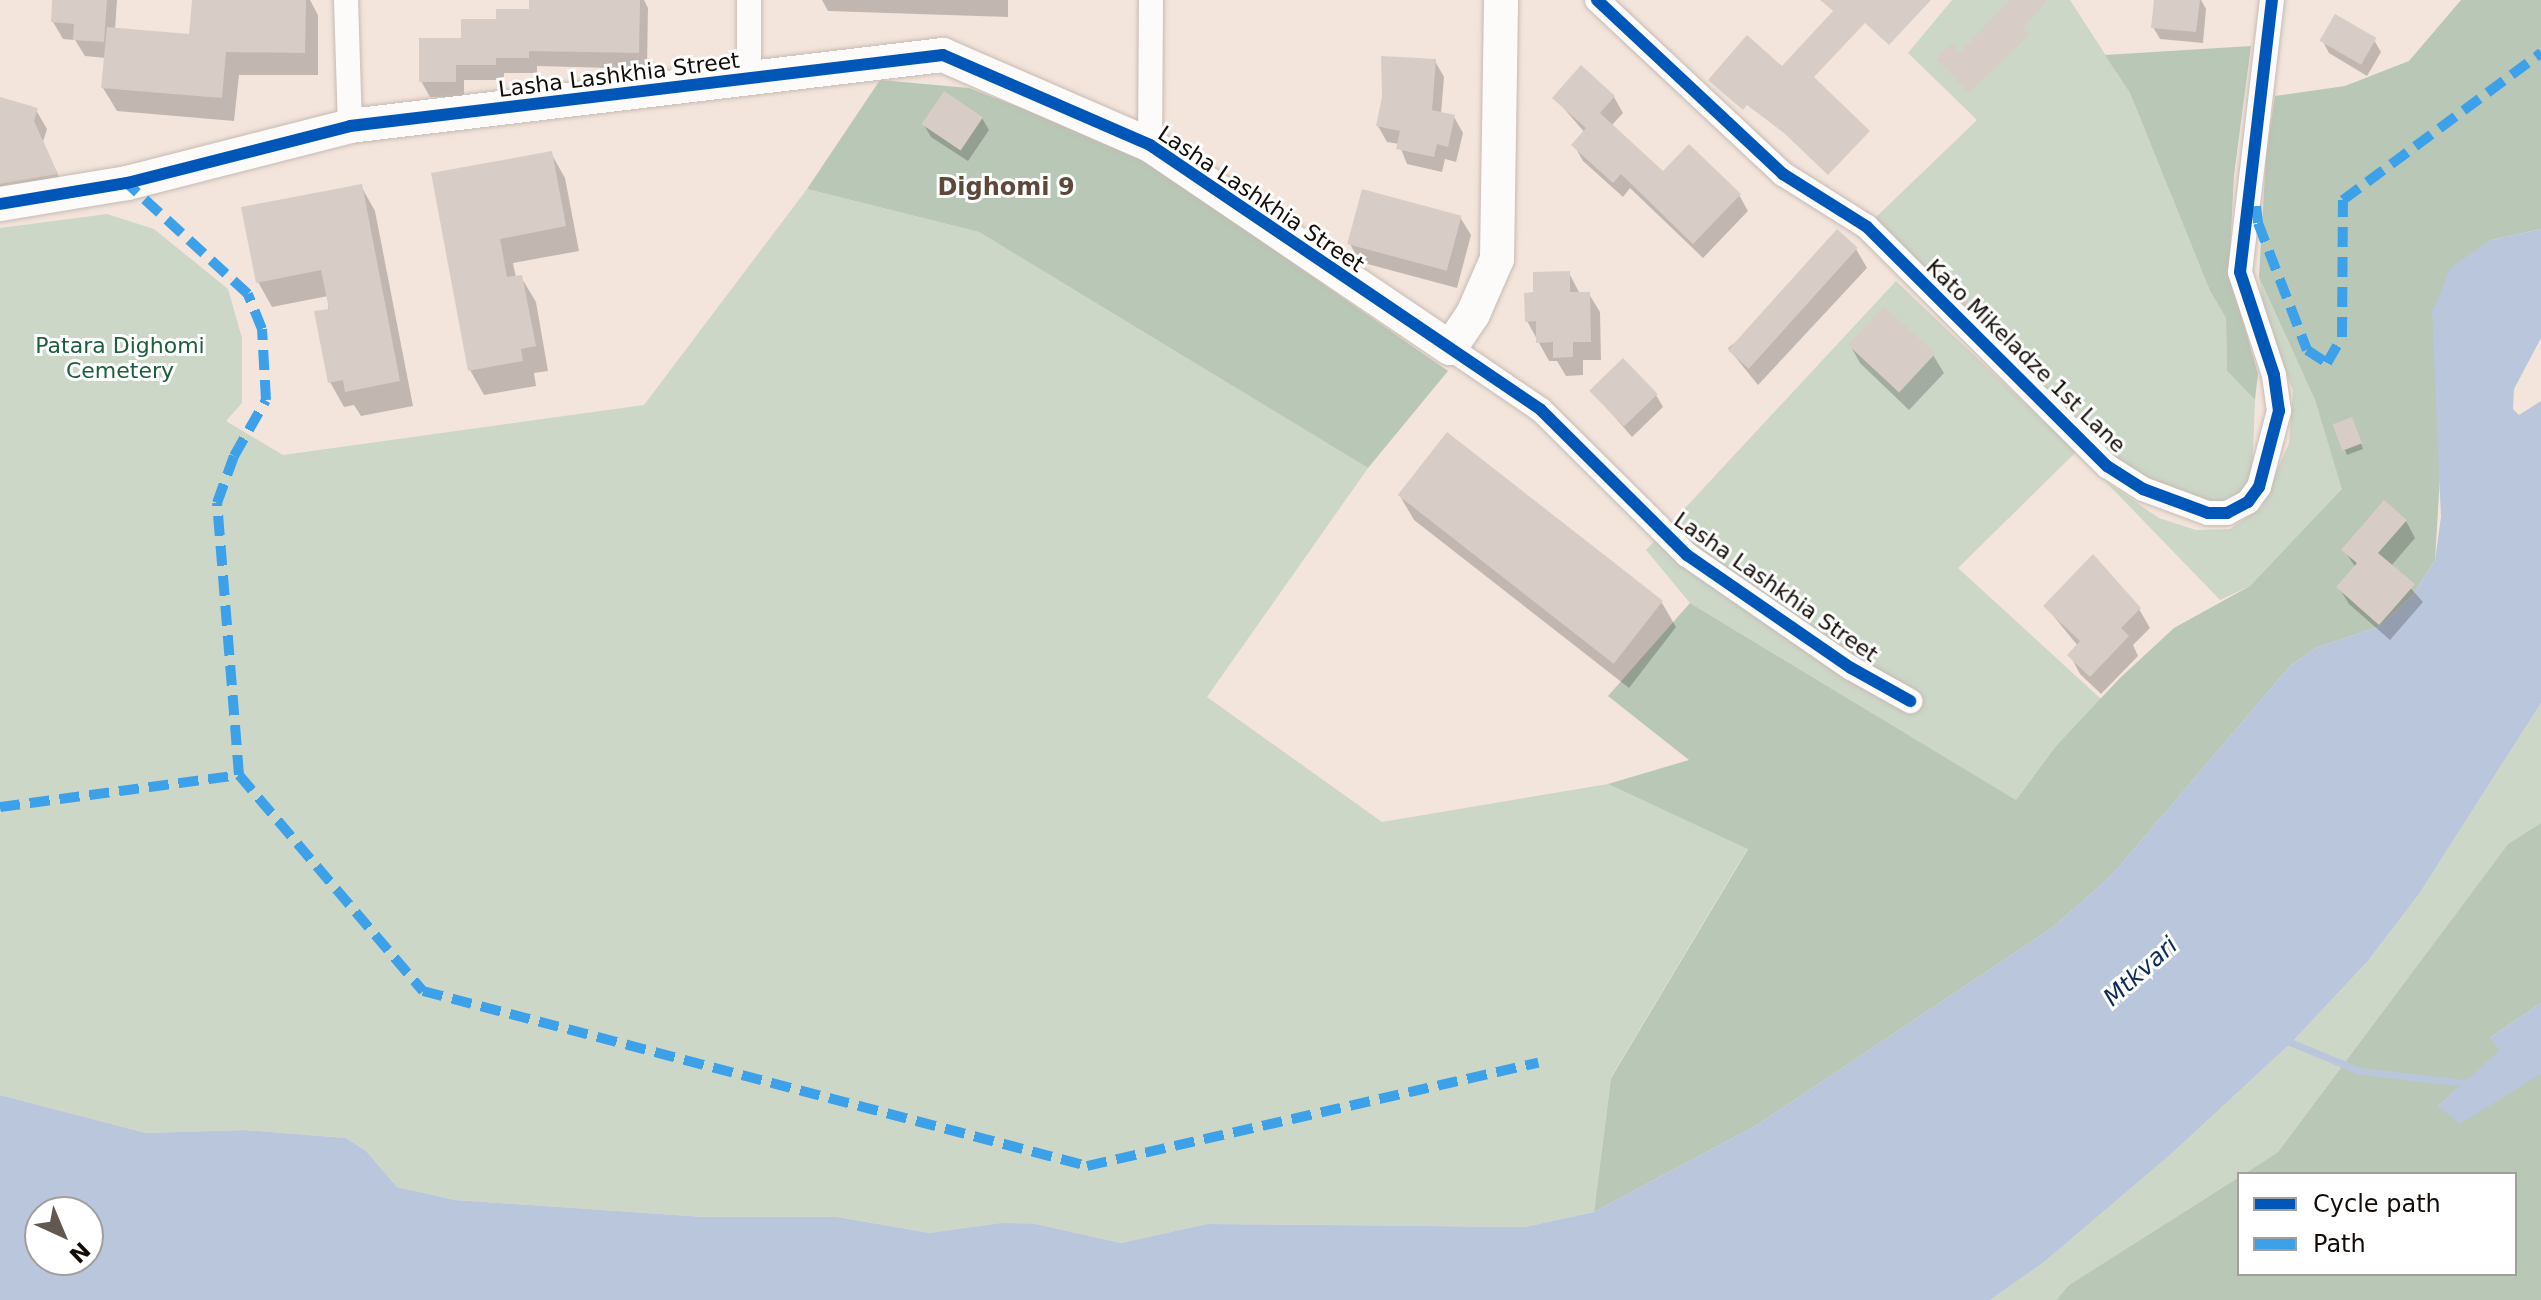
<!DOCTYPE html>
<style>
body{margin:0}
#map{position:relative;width:2541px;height:1300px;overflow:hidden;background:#f3e5dc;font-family:"DejaVu Sans",sans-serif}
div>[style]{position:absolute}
.green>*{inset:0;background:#ccd7c8}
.forest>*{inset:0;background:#b8c7b6}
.water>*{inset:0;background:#bac6db}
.shadow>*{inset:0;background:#0003}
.stream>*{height:7px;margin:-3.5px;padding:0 3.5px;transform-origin:3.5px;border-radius:3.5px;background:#bac6db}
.building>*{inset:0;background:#d8cdc6;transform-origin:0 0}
.roads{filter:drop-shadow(0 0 2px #c6bbb4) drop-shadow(0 0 2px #c6bbb4)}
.street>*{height:24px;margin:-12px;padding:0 12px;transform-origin:12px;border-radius:12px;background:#fdfbfa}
.secondary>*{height:34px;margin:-17px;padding:0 17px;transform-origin:17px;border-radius:17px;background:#fdfbfa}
.quiet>*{height:10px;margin-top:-5px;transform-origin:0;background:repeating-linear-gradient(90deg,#3da1e9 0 20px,transparent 0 30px)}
.cycleway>*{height:12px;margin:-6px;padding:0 6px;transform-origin:6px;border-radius:6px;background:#0057b8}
span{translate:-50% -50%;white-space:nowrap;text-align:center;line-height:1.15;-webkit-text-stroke:6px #fff;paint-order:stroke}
.street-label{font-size:22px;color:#140c07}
.park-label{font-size:22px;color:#1c5e3d}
.neighbourhood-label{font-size:24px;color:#5d483a;font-weight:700}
.water-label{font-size:24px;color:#0d2b56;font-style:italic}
.legend{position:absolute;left:2237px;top:1172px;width:280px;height:104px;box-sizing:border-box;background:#fff;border:2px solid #a19e9c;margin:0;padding:10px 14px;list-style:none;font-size:24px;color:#140c07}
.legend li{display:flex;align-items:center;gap:16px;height:40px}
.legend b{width:40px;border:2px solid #a19e9c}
.north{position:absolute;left:24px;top:1196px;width:80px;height:80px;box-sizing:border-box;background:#fff;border:2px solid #a19e9c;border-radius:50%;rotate:136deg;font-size:22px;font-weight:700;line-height:32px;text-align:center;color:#140c07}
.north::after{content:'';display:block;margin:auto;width:28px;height:36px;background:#625852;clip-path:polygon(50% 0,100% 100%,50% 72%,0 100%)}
</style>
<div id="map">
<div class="green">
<i style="clip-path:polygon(1952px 0,2070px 0,2130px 93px,2210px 291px,2226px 318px,2227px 371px,2255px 400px,2252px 477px,2243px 492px,2226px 503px,2205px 502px,2151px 482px,2110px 455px,1874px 219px,1977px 120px,1908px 53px)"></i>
<i style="clip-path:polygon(807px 189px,979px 232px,1368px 468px,1207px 697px,1382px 822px,1608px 784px,1748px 848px,1611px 1077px,1594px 1212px,1525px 1227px,1207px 1224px,1121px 1243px,1036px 1224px,930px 1233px,837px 1217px,704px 1217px,455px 1200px,397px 1187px,366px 1151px,346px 1138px,244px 1130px,146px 1133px,0 1095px,0 228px,107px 214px,154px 229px,228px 289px,242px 338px,242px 403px,226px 421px,283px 455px,644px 405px)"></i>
<i style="clip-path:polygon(2259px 277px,2315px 400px,2343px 489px,2250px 586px,2220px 600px,2105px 481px,2159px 518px,2196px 530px,2230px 529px,2261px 508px,2289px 443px,2293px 391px,2265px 318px)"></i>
<i style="clip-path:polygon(1896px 281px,2076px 452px,1958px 568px,2101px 699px,2056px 746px,2016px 800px,1690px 603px,1646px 550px)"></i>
<i style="clip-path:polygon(2541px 703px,2541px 823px,2508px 844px,2278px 1152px,2069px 1285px,2056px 1300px,1990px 1300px,2044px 1262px,2170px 1155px,2291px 1043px,2367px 962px,2419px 894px)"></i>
</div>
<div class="forest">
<i style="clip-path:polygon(2461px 0,2541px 0,2541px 229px,2491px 240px,2441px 461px,2435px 560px,2412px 596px,2380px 626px,2316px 648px,2290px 666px,2111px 876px,2053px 927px,1757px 1125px,1594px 1212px,1611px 1078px,1748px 849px,1608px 784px,1689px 760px,1608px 696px,1690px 603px,2016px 800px,2056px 746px,2120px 678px,2174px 628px,2250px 586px,2342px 489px,2315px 400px,2259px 277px,2266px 156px,2275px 96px,2345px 86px,2409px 61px)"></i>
<i style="clip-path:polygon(2251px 46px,2234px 175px,2229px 271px,2258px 374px,2255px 400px,2227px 371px,2226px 318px,2210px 291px,2130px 93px,2105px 55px)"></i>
<i style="clip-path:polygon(880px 80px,969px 88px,1157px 160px,1227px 217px,1448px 371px,1368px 468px,979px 232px,807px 189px)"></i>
<i style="clip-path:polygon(2541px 823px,2541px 1003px,2491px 1037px,2500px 1051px,2438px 1106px,2541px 1074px,2541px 1300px,2056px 1300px,2069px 1285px,2239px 1177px,2239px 1274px,2515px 1274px,2515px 1174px,2244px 1174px,2278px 1152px,2508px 844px)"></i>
</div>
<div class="water">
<i style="clip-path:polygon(evenodd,2541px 229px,2541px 338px,2514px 389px,2513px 409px,2519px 415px,2541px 401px,2541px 703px,2419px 894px,2367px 962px,2291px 1043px,2170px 1155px,2044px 1262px,1990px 1300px,0 1300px,0 1095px,146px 1133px,244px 1130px,346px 1138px,366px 1151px,397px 1187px,455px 1200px,704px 1217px,837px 1217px,930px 1233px,1003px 1223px,1036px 1224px,1121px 1243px,1207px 1224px,1525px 1227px,1594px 1212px,1757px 1125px,2053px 927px,2111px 876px,2290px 666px,2316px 648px,2380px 626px,2412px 596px,2435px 560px,2441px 517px,2432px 312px,2451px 267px,2491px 240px,2541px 229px,40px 1212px,88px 1212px,88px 1260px,40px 1260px,40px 1212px)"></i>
<i style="clip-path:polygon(2541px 1003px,2541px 1074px,2460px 1124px,2438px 1106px,2499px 1051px,2491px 1037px)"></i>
</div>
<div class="shadow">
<i style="clip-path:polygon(54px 0,117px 0,115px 30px,191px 36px,194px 0,310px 0,318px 15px,318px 75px,239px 75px,234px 121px,117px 111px,103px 88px,106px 58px,85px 56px,75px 40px,63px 39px,53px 22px)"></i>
<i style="clip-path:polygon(531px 0,644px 0,648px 8px,647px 69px,537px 66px,537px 73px,504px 73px,504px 80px,464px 80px,464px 97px,430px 97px,421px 81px,463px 40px,531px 11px)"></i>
<i style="clip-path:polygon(822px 0,1008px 0,1008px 17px,828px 11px)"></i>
<i style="clip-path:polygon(2156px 0,2201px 0,2206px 9px,2203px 43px,2160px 39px,2153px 27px)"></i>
<i style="clip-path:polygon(2322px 40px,2374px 40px,2381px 52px,2367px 76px,2329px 53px)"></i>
<i style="clip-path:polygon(1435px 61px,1444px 77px,1441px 114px,1454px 117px,1463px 133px,1456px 162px,1445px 159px,1442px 172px,1407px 164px,1399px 144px,1387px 142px,1378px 126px)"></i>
<i style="clip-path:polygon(1614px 97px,1623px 113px,1611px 126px,1664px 174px,1739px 195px,1748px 211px,1703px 258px,1630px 188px,1623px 197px,1583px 161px,1574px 145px,1585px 133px,1555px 98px)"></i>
<i style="clip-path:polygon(0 99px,36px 110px,47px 129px,43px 142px,66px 192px,0 191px)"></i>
<i style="clip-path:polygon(982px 118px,989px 130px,968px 161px,931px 137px,924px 125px)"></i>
<i style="clip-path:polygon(551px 153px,565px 178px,579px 251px,513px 263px,516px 278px,521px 277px,536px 302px,548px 371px,534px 373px,536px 386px,484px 395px,470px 370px,433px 175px)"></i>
<i style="clip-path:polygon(361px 186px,375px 211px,413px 406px,361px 416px,354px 405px,344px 407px,330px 382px,328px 296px,272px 307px,258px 282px)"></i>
<i style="clip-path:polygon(1460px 217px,1471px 235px,1457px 288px,1360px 262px,1350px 244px)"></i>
<i style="clip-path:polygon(1856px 249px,1867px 268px,1758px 385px,1728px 348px)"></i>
<i style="clip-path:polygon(1569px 273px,1580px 294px,1589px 294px,1600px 312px,1601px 360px,1583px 360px,1583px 375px,1566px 376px,1557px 361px,1549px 361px,1527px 321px,1535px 294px)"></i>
<i style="clip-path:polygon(1850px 345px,1933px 355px,1944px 373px,1909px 410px,1860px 363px)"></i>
<i style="clip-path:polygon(1592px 391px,1656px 395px,1663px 407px,1632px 437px)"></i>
<i style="clip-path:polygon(2354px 424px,2363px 449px,2347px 455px,2335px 425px)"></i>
<i style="clip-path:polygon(1447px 435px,1662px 603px,1676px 627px,1629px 688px,1414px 520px,1400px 496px)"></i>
<i style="clip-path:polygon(2406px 521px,2415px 538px,2391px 566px,2423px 602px,2390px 640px,2349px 604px,2339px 588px,2356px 568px,2344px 550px)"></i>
<i style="clip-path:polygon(2046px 607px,2139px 609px,2150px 628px,2133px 645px,2138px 656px,2101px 694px,2080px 674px,2070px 655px,2078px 646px)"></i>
</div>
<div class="stream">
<i style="left:2285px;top:1040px;width:81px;rotate:22.5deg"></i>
<i style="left:2360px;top:1071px;width:105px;rotate:6.6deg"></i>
</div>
<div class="building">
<i style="clip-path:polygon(52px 0,107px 0,104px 42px,73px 40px,74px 24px,51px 22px)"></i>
<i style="clip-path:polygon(192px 0,306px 0,305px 53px,226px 52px,222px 98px,101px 88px,107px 27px,189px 34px)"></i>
<i style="clip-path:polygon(529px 0,640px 0,639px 53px,529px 51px,529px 58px,496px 58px,496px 65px,456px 65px,456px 82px,419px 82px,419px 38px,461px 38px,461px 19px,496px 19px,496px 9px,529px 9px)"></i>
<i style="clip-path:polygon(1820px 0,1931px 0,1889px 45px,1865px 23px,1814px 77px,1870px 131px,1828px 175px,1784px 133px,1747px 105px,1743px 110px,1708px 80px,1747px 35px,1782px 66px,1833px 11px)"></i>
<i style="clip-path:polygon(2010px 0,2048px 0,2023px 28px,2029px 35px,1969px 93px,1936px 59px,1952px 43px,1960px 52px)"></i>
<i style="clip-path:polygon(2154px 0,2200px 0,2196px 32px,2151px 28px)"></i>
<i style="left:2335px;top:14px;width:48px;height:31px;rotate:30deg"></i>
<i style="clip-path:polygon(1381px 56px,1436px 59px,1432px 110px,1455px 115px,1448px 147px,1437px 144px,1434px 157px,1396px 149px,1400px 131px,1376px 126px,1382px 97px)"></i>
<i style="clip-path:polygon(1581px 65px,1615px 96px,1600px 113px,1663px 171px,1689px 144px,1741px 194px,1693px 244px,1621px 174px,1613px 183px,1571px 145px,1586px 128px,1552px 98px)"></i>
<i style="left:944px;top:91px;width:47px;height:40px;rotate:34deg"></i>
<i style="clip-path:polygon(0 97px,38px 108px,34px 121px,58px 174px,0 184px)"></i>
<i style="clip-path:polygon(552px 151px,566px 226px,500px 239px,507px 277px,522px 275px,536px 346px,521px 349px,523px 361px,468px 371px,431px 173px)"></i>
<i style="clip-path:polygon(362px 184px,400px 381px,345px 392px,343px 380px,328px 383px,314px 311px,329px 309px,321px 270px,256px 283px,241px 207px)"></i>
<i style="left:1362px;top:189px;width:103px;height:57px;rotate:15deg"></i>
<i style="left:1837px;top:229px;width:28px;height:163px;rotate:42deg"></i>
<i style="clip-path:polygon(1570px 271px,1570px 292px,1590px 292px,1591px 342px,1573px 342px,1573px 357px,1553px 358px,1553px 342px,1536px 343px,1536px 321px,1525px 322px,1524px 293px,1533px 292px,1533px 272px)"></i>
<i style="left:1884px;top:306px;width:70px;height:53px;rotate:43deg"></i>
<i style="left:1623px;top:358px;width:50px;height:47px;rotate:46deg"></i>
<i style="left:2352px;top:417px;width:28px;height:21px;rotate:69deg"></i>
<i style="left:1447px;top:432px;width:274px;height:80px;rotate:38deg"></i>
<i style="clip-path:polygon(2384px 500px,2407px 520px,2378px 553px,2415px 584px,2379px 625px,2336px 587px,2357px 563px,2341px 550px)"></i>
<i style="clip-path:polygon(2093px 554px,2141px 608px,2121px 628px,2129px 636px,2090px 677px,2067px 655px,2080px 641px,2043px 606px)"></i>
</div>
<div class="roads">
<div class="street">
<i style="left:346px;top:0;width:126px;rotate:88.2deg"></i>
<i style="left:1597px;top:0;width:255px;rotate:43.1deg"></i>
<i style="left:1783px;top:174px;width:99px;rotate:32.2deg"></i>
<i style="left:1867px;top:227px;width:339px;rotate:44.9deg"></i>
<i style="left:2107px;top:466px;width:43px;rotate:32.6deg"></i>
<i style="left:2143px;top:489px;width:69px;rotate:20.3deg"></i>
<i style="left:2208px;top:513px;width:19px"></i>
<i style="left:2227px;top:513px;width:24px;rotate:-28deg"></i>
<i style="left:2248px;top:502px;width:19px;rotate:-54deg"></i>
<i style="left:2259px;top:487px;width:79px;rotate:-75.3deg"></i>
<i style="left:2279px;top:411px;width:36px;rotate:-98deg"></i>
<i style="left:2274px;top:375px;width:108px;rotate:-108.3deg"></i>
<i style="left:2240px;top:272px;width:274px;rotate:-83.3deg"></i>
<i style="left:749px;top:80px;width:80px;rotate:-90deg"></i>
<i style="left:1150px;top:145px;width:145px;rotate:-89.6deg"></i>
<i style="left:1450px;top:348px;width:110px;rotate:34.3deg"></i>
<i style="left:1541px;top:410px;width:206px;rotate:44.8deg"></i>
<i style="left:1687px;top:555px;width:199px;rotate:34.6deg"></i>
<i style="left:1851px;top:668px;width:68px;rotate:29.2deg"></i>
</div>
<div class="secondary">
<i style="left:0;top:204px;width:129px;rotate:-9.4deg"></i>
<i style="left:127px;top:183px;width:230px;rotate:-14.3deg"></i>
<i style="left:350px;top:126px;width:597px;rotate:-6.83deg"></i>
<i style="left:943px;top:55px;width:226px;rotate:23.5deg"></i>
<i style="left:1150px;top:145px;width:362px;rotate:34.1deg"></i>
<i style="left:1450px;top:348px;width:41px;rotate:-55.9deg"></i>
<i style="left:1473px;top:314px;width:60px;rotate:-66.4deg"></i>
<i style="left:1497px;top:259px;width:259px;rotate:-89.1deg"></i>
</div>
</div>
<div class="quiet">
<i style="left:2256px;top:206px;width:17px;rotate:83deg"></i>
<i style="left:2258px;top:223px;width:136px;rotate:68.9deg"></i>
<i style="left:2307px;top:350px;width:24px;rotate:33deg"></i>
<i style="left:2327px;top:363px;width:30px;rotate:-60deg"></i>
<i style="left:2342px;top:337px;width:137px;rotate:-89.6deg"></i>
<i style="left:2343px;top:200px;width:247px;rotate:-36.6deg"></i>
<i style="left:239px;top:775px;width:284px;rotate:49.6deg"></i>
<i style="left:423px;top:991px;width:687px;rotate:14.76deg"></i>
<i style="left:1087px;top:1166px;width:463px;rotate:-12.9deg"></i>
<i style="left:0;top:807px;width:241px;rotate:-7.6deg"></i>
<i style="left:239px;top:775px;width:273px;rotate:-94.6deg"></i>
<i style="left:217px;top:503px;width:50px;rotate:-70.1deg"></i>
<i style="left:234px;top:456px;width:64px;rotate:-60.3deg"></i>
<i style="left:266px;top:400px;width:71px;rotate:-93.2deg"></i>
<i style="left:262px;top:329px;width:38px;rotate:-112deg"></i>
<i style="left:248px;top:294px;width:164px;rotate:-137.5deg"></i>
</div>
<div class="cycleway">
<i style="left:1597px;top:0;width:255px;rotate:43.1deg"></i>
<i style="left:1783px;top:174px;width:99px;rotate:32.2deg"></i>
<i style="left:1867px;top:227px;width:339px;rotate:44.9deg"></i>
<i style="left:2107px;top:466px;width:43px;rotate:32.6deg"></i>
<i style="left:2143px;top:489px;width:69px;rotate:20.3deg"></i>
<i style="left:2208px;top:513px;width:19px"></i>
<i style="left:2227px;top:513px;width:24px;rotate:-28deg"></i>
<i style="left:2248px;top:502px;width:19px;rotate:-54deg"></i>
<i style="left:2259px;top:487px;width:79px;rotate:-75.3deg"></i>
<i style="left:2279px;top:411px;width:36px;rotate:-98deg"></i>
<i style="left:2274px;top:375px;width:108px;rotate:-108.3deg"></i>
<i style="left:2240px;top:272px;width:274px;rotate:-83.3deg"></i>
<i style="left:0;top:204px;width:129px;rotate:-9.4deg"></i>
<i style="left:127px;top:183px;width:230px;rotate:-14.3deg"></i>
<i style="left:350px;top:126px;width:597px;rotate:-6.83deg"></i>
<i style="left:943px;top:55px;width:226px;rotate:23.5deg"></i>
<i style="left:1150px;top:145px;width:472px;rotate:34.1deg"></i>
<i style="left:1541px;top:410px;width:206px;rotate:44.8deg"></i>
<i style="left:1687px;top:555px;width:199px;rotate:34.6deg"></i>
<i style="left:1851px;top:668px;width:68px;rotate:29.2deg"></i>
</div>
<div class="street-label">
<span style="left:619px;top:75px;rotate:-7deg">Lasha Lashkhia Street</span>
<span style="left:1261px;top:199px;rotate:34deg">Lasha Lashkhia Street</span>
<span style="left:2026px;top:356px;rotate:44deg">Kato Mikeladze 1st Lane</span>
<span style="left:1776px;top:587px;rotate:35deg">Lasha Lashkhia Street</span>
</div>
<div class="park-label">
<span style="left:120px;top:358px">Patara Dighomi<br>Cemetery</span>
</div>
<div class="neighbourhood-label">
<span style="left:1006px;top:188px">Dighomi 9</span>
</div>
<div class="water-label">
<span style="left:2141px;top:972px;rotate:-42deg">Mtkvari</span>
</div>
<ul class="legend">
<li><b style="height:10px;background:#0057b8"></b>Cycle path</li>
<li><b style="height:10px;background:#3da1e9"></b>Path</li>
</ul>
<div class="north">N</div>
</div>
